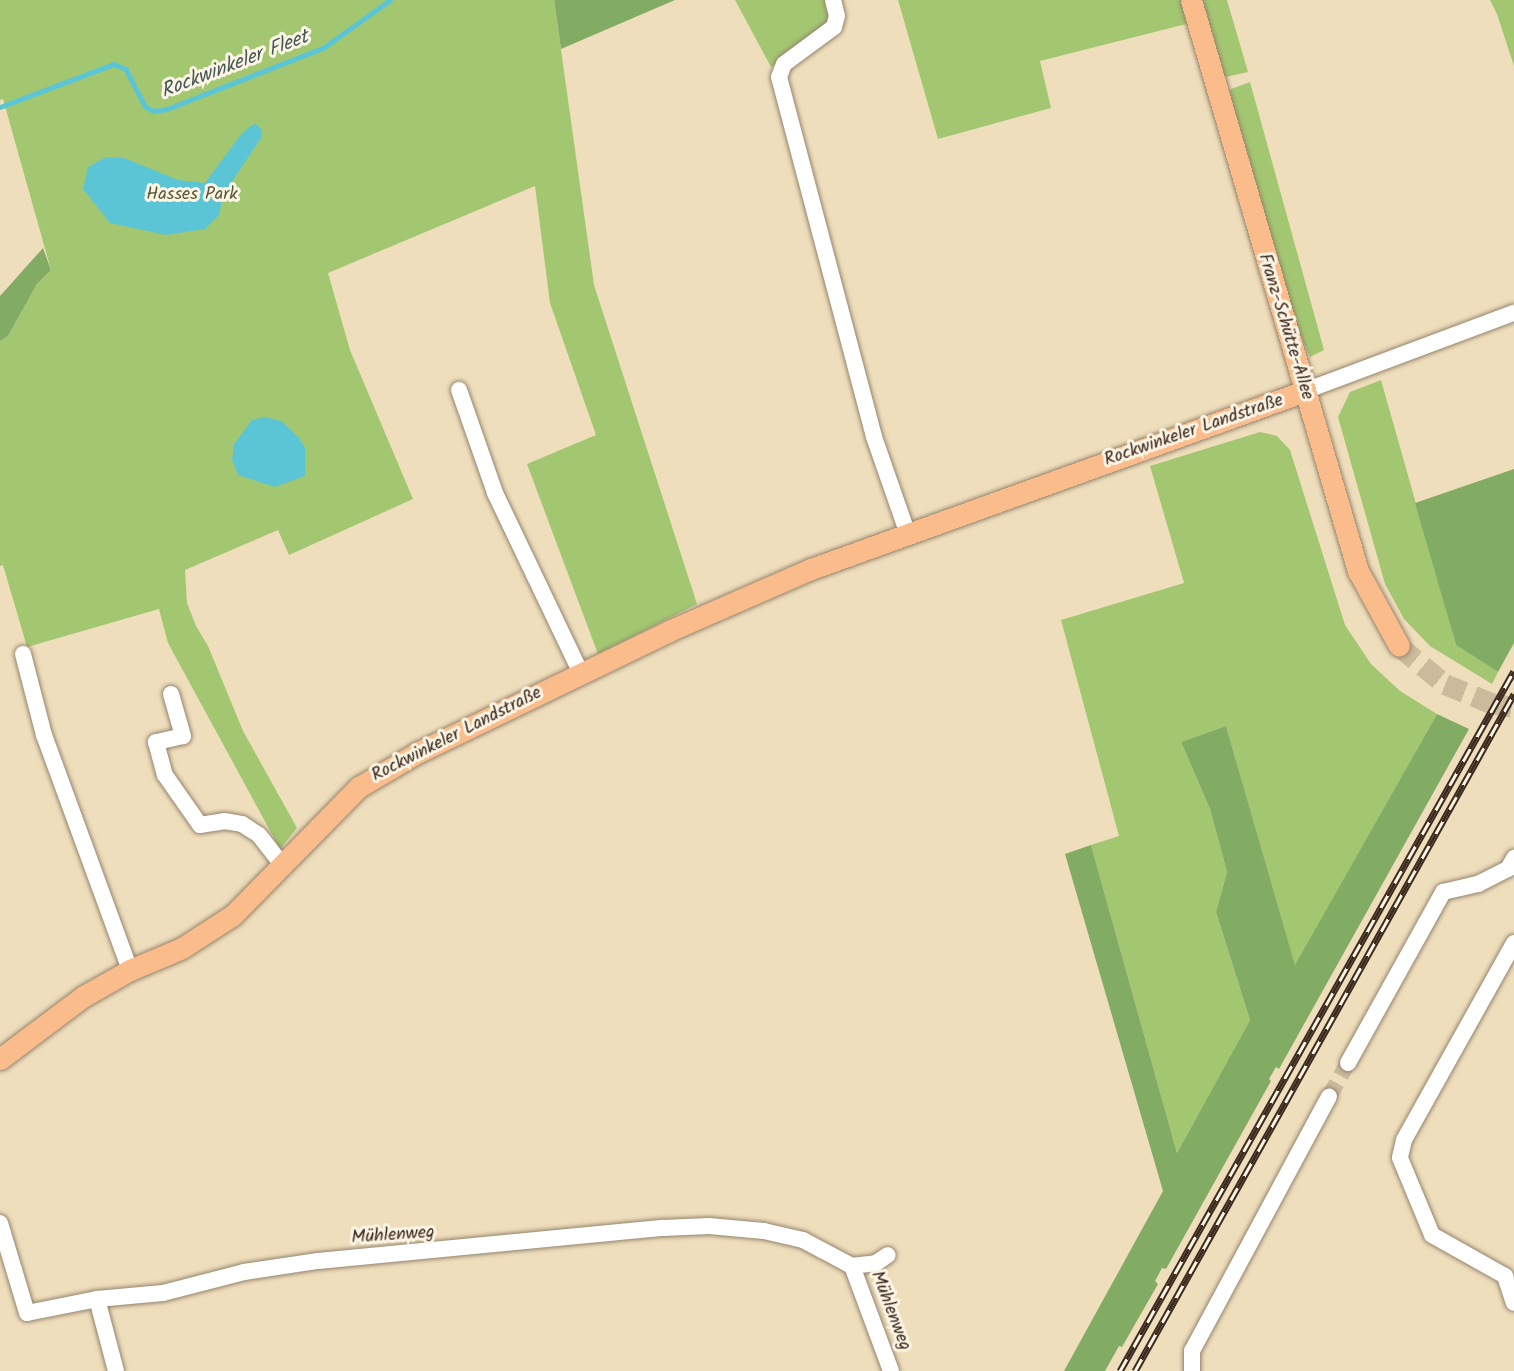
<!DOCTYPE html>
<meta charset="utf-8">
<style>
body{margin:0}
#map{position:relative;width:1514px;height:1371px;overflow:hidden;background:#efdebc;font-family:Kalam,sans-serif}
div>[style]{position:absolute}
.green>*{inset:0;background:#a3c771}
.forest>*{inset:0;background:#82ac63}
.water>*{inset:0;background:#5bc5d6}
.stream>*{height:4.5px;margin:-2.25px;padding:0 2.25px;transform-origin:2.25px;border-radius:2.25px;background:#5bc5d6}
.minor-tunnel>*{height:16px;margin-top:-8px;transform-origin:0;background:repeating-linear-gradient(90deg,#cbba9c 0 16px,transparent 0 24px)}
.major-tunnel>*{height:21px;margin-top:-10.5px;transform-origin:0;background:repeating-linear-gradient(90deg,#cbba9c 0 21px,transparent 0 31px)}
.roads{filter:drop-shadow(0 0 2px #95846d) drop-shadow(0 0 2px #95846d)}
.minor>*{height:16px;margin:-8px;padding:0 8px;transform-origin:8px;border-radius:8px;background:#fff}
.major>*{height:21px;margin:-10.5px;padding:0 10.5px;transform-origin:10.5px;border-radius:10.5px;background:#fabc8b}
.rail>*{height:7px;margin-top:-3.5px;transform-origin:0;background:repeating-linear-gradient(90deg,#fcf5e5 0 14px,#3b2a1e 0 28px);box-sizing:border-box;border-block:2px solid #3b2a1e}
span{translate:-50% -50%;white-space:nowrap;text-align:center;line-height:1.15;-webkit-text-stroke:6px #fcf5e5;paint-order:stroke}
.park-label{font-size:18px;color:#5a5937}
.street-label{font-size:18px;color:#3b2a1e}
.water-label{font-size:20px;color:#455855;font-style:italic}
</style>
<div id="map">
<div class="green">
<i style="clip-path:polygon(0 0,554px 0,594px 285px,697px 604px,598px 654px,527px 464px,596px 435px,550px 303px,535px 186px,328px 273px,350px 350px,413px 499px,289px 555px,278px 530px,185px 570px,187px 603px,196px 626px,208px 646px,243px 731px,297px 828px,280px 849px,168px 643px,159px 609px,27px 647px,3px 565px,0 566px,0 341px,8px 336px,37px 284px,51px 270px,3px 99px,0 100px)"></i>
<i style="clip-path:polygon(735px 0,827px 0,832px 16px,825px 29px,771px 67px)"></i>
<i style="clip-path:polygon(898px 0,1184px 0,1190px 23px,1040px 61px,1051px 108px,938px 139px)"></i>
<i style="clip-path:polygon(1197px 0,1227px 0,1248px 72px,1226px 77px,1218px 72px)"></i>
<i style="clip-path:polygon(1490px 0,1514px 0,1514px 66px,1497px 14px)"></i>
<i style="clip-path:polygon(1250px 82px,1324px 350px,1310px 357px,1282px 295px,1225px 97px,1231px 89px)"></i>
<i style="clip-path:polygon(1381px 380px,1456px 645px,1498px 672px,1492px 684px,1430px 646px,1404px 619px,1385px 584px,1338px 417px,1350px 392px)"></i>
<i style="clip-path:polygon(1260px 432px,1277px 436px,1290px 450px,1345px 625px,1371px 664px,1400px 691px,1437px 714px,1295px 966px,1226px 726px,1181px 742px,1210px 809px,1227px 872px,1216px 912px,1250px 1020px,1177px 1153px,1091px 845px,1119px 836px,1061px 620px,1184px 583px,1150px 466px)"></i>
</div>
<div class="forest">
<i style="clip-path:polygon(554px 0,675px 0,561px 49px)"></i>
<i style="clip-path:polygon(43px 248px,51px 270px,37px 284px,8px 336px,0 341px,0 296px)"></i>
<i style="clip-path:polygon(1514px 469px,1514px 643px,1498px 672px,1456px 645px,1415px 503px)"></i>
<i style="clip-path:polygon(1437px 714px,1469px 729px,1279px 1069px,1276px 1067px,1269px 1079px,1271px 1081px,1166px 1269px,1162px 1268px,1155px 1281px,1158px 1284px,1122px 1347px,1119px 1346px,1105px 1371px,1064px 1371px,1163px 1191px,1065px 854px,1091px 845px,1177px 1153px,1250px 1020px,1216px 912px,1227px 872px,1210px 809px,1181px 742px,1226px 726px,1295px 965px)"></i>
</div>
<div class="water">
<i style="clip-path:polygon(255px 123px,262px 130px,261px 138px,223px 195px,219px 215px,205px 229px,166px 235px,110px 223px,83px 189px,88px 167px,106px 157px,124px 158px,178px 180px,205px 183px,242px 133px)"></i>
<i style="clip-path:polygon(265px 417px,281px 421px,299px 438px,305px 448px,305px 476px,275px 487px,238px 475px,232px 460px,234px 444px,252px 420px)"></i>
</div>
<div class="stream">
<i style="left:0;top:107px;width:122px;rotate:-20.7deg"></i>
<i style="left:114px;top:64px;width:13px;rotate:23deg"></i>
<i style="left:126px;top:69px;width:42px;rotate:62.8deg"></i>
<i style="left:145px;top:106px;width:9px;rotate:32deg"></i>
<i style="left:153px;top:111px;width:14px;rotate:-8deg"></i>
<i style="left:167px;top:109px;width:168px;rotate:-21.4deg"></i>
<i style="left:323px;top:48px;width:82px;rotate:-35.6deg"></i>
</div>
<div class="minor-tunnel">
<i style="left:1329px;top:1097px;width:39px;rotate:-61deg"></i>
</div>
<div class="major-tunnel">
<i style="left:1399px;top:646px;width:60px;rotate:39.6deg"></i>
<i style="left:1445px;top:684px;width:50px;rotate:22.4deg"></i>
<i style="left:1491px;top:703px;width:23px;rotate:10deg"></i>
</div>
<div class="roads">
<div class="minor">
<i style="left:833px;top:0;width:16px;rotate:76deg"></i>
<i style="left:837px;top:16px;width:11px;rotate:105deg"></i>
<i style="left:834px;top:27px;width:62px;rotate:143.5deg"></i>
<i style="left:784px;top:64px;width:14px;rotate:111deg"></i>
<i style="left:779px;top:77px;width:372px;rotate:75.2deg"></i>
<i style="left:874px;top:437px;width:101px;rotate:70.8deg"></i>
<i style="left:459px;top:390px;width:109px;rotate:70.7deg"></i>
<i style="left:495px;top:493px;width:199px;rotate:64.5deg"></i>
<i style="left:1305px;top:391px;width:223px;rotate:-20.5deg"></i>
<i style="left:23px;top:654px;width:84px;rotate:75.5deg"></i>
<i style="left:44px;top:735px;width:250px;rotate:69.9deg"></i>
<i style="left:171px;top:694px;width:44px;rotate:74.1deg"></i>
<i style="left:183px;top:736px;width:28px;rotate:167deg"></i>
<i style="left:156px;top:742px;width:34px;rotate:75deg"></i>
<i style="left:165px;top:775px;width:61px;rotate:55deg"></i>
<i style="left:200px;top:825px;width:24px;rotate:-9deg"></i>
<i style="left:224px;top:821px;width:18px;rotate:9deg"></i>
<i style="left:242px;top:824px;width:20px;rotate:33deg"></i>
<i style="left:259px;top:835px;width:39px;rotate:52deg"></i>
<i style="left:1514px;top:943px;width:226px;rotate:119.2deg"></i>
<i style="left:1404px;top:1140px;width:18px;rotate:103deg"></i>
<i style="left:1400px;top:1158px;width:83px;rotate:67.4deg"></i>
<i style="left:1432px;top:1235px;width:84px;rotate:29.3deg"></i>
<i style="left:1505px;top:1276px;width:28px;rotate:72deg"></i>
<i style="left:1348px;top:1063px;width:196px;rotate:-60.9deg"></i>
<i style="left:1443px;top:892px;width:36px;rotate:-13deg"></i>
<i style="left:1478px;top:884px;width:34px;rotate:-27deg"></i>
<i style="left:1508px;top:869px;width:13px;rotate:-61deg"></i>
<i style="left:0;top:1223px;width:94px;rotate:73.3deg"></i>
<i style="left:27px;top:1313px;width:71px;rotate:-11.3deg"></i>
<i style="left:97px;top:1299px;width:66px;rotate:-5.2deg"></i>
<i style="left:163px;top:1293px;width:84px;rotate:-14.5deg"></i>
<i style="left:244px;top:1272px;width:75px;rotate:-8.5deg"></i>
<i style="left:318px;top:1261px;width:347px;rotate:-5.5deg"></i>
<i style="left:663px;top:1228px;width:46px;rotate:-2.5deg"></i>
<i style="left:709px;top:1226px;width:55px;rotate:5.2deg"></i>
<i style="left:764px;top:1231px;width:40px;rotate:13deg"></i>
<i style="left:803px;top:1240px;width:55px;rotate:28deg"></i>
<i style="left:852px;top:1266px;width:24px;rotate:-7deg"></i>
<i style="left:876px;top:1263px;width:14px;rotate:-34deg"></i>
<i style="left:852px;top:1266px;width:112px;rotate:69.6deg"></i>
<i style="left:97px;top:1299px;width:74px;rotate:75.2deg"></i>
<i style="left:1192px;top:1371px;width:20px;rotate:-90deg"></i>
<i style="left:1192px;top:1351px;width:289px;rotate:-61.7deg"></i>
</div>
<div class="major">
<i style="left:1191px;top:0;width:595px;rotate:73.7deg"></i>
<i style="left:1358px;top:571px;width:85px;rotate:61.3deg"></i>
<i style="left:0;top:1059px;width:105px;rotate:-36.9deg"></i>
<i style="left:84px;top:996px;width:53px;rotate:-29.5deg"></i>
<i style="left:130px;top:970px;width:56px;rotate:-22.9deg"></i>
<i style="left:182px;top:948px;width:61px;rotate:-32.9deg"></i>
<i style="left:233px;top:915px;width:180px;rotate:-45.5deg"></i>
<i style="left:359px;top:787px;width:67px;rotate:-30.4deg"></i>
<i style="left:417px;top:753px;width:280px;rotate:-25.8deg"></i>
<i style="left:669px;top:631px;width:155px;rotate:-23.6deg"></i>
<i style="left:811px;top:569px;width:525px;rotate:-19.82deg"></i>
</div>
</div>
<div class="rail">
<i style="left:1120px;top:1371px;width:803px;rotate:-60.63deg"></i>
<i style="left:1135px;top:1371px;width:776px;rotate:-60.76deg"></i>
</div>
<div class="park-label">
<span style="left:192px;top:195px">Hasses Park</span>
</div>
<div class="street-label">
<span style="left:1285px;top:327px;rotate:73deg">Franz-Schütte-Allee</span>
<span style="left:1194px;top:431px;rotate:-19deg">Rockwinkeler Landstraße</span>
<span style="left:457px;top:735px;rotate:-27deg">Rockwinkeler Landstraße</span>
<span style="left:393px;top:1236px;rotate:-4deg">Mühlenweg</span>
<span style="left:890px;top:1311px;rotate:69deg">Mühlenweg</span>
</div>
<div class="water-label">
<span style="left:235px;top:65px;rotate:-21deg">Rockwinkeler Fleet</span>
</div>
</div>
